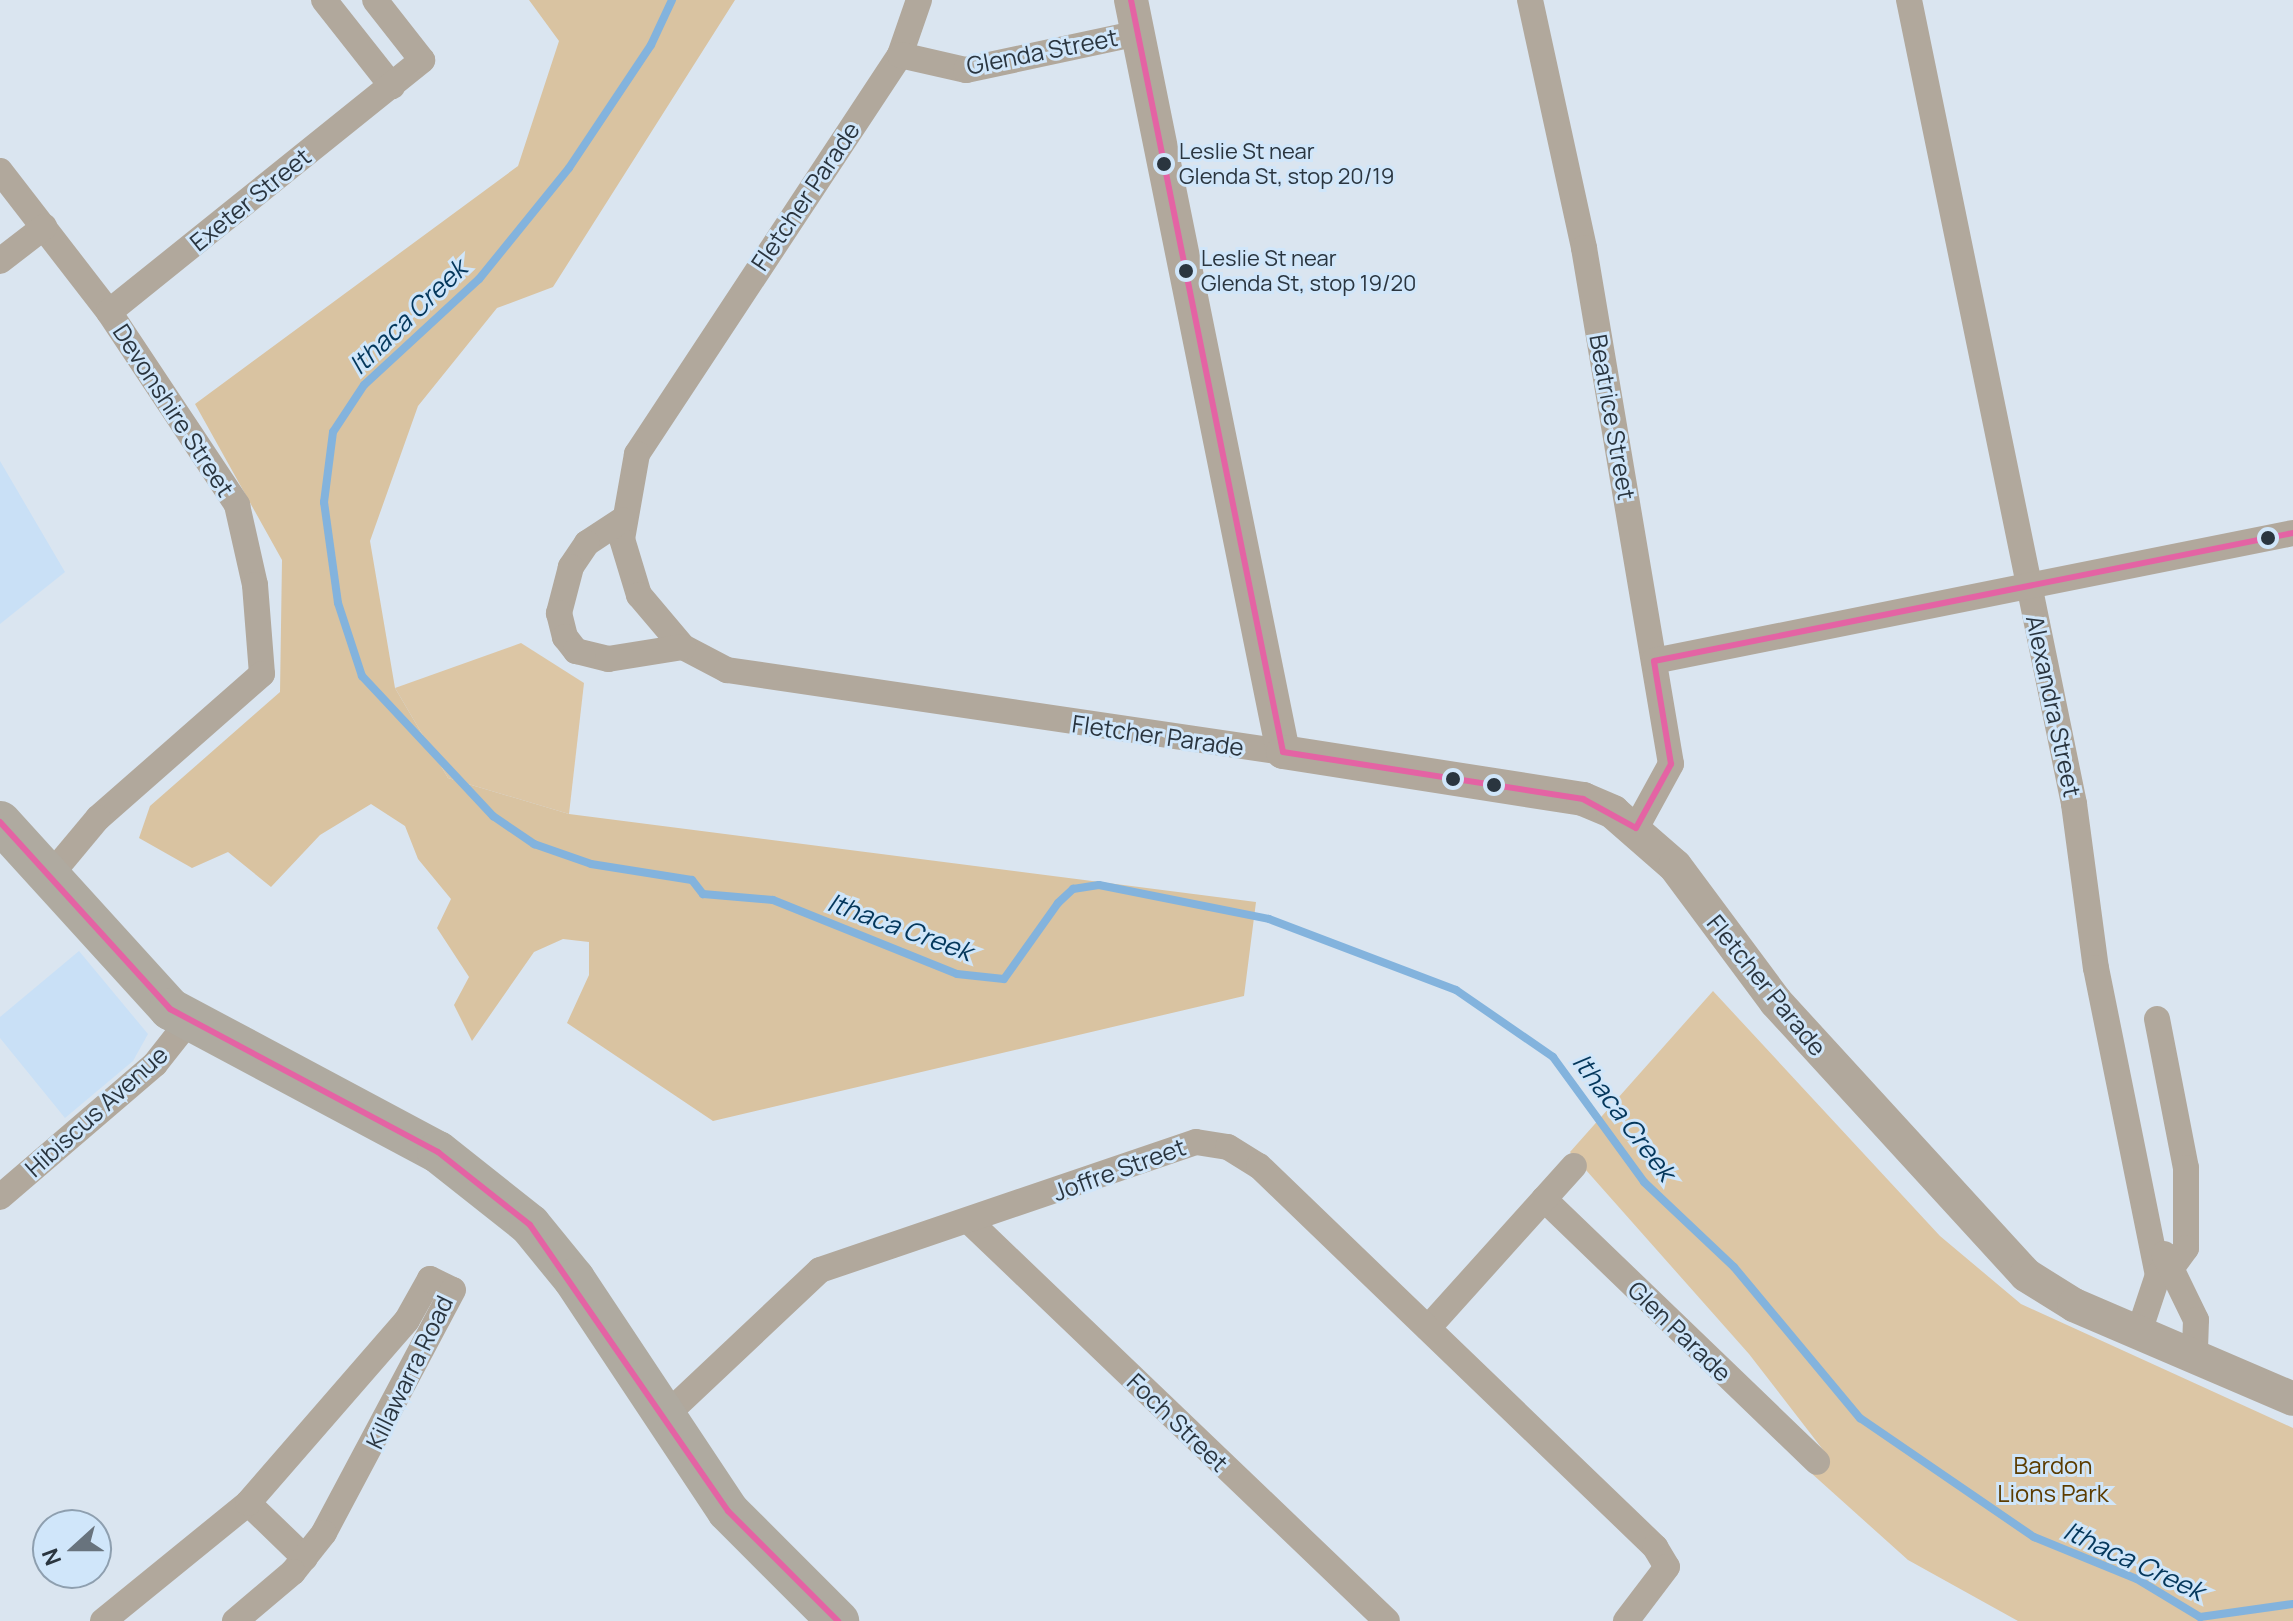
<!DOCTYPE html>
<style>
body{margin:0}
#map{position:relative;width:2293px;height:1621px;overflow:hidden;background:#dae5f0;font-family:Manrope,sans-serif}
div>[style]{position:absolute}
.built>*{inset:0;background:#c9e0f6}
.green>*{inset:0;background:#dcc6a5}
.forest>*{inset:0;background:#d9c3a1}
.stream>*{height:8px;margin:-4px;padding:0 4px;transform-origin:4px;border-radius:4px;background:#83b3dd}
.minor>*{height:26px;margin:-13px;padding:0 13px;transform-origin:13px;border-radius:13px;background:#b1a89c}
.tertiary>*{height:34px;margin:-17px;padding:0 17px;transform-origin:17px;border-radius:17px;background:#b1a89c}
.primary>*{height:42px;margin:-21px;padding:0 21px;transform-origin:21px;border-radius:21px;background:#afaaa0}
.bus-1>*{height:6px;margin:-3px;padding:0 3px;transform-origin:3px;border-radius:3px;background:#e463a4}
.dots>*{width:22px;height:22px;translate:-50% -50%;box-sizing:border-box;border:4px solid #d0e6fa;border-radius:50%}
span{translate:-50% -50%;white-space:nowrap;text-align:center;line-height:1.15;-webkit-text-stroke:6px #d0e6fa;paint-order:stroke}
.bus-label{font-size:22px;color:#2a353f}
.left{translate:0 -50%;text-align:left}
.street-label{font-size:24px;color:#2a353f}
.park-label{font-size:24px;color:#5c3c00}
.water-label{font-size:26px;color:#04375b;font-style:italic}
.north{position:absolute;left:32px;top:1509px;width:80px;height:80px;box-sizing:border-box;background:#d0e6fa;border:2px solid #8e9faf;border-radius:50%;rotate:249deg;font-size:22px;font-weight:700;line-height:32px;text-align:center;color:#2a353f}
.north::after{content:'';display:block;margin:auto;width:28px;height:36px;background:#68737d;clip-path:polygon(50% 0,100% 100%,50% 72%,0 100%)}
</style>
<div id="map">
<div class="built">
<i style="clip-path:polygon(0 461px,65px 572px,0 624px)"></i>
<i style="clip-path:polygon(79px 951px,148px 1034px,133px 1061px,65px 1118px,0 1038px,0 1017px)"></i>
</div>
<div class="green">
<i style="clip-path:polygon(521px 643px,584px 683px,569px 814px,448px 778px,395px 688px)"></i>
<i style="clip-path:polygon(1713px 991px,1940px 1236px,2021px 1304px,2293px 1428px,2293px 1621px,2018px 1621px,1908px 1560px,1810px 1472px,1824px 1451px,1749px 1354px,1570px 1152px)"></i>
</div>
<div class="forest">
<i style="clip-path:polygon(529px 0,735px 0,553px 287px,497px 308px,418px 406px,370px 541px,395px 688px,448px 778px,569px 814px,1256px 902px,1244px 996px,713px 1121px,567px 1023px,589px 975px,589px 942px,563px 939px,534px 952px,472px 1041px,454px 1005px,469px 977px,437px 928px,451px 899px,418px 859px,405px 826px,371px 804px,320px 835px,271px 887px,228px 852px,192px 868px,139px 838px,150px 806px,280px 692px,282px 560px,195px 404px,518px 166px,559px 41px)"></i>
</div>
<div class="stream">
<i style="left:672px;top:0;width:50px;rotate:115deg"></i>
<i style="left:651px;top:45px;width:148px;rotate:123.7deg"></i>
<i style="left:569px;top:168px;width:143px;rotate:129deg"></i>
<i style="left:479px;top:279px;width:156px;rotate:137.3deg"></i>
<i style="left:364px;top:385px;width:56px;rotate:123.4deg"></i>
<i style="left:333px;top:432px;width:71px;rotate:97.3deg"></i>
<i style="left:324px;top:502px;width:102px;rotate:82.1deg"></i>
<i style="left:338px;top:603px;width:77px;rotate:71.8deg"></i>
<i style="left:362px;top:676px;width:192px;rotate:46.9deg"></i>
<i style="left:493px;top:816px;width:50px;rotate:34.3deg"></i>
<i style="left:534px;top:844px;width:60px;rotate:19.3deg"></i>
<i style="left:591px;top:864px;width:102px;rotate:9deg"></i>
<i style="left:692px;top:880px;width:18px;rotate:52deg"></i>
<i style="left:703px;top:894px;width:70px;rotate:4.9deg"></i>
<i style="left:773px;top:900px;width:198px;rotate:21.9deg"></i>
<i style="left:957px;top:974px;width:47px;rotate:6.1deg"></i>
<i style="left:1004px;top:979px;width:93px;rotate:-54.6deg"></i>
<i style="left:1058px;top:903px;width:21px;rotate:-43deg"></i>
<i style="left:1073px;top:889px;width:26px;rotate:-9deg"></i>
<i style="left:1099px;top:885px;width:173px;rotate:11.3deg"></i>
<i style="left:1269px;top:919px;width:200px;rotate:20.8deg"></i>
<i style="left:1456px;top:990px;width:118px;rotate:34.6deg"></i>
<i style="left:1553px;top:1057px;width:155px;rotate:53.9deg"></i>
<i style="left:1644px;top:1182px;width:124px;rotate:43.4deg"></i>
<i style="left:1734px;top:1267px;width:197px;rotate:50.2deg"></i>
<i style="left:1860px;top:1418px;width:211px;rotate:34.4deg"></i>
<i style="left:2034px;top:1537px;width:111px;rotate:22.2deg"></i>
<i style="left:2137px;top:1579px;width:74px;rotate:31.1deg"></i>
<i style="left:2200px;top:1617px;width:94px;rotate:-8deg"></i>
</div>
<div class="minor">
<i style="left:324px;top:0;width:110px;rotate:51.7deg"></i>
<i style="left:919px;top:0;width:58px;rotate:109.1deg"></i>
<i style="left:900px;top:55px;width:478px;rotate:123.4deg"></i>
<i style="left:637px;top:454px;width:86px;rotate:100deg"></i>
<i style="left:622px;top:539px;width:59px;rotate:73.1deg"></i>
<i style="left:639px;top:595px;width:68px;rotate:49.8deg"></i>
<i style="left:683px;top:647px;width:50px;rotate:27.6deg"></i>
<i style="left:727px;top:670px;width:562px;rotate:8.39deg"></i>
<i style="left:1530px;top:0;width:254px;rotate:77.7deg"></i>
<i style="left:1584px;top:248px;width:523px;rotate:80.43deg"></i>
<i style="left:1671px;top:764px;width:73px;rotate:118.7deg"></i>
<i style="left:1909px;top:0;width:821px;rotate:78.4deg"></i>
<i style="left:2074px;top:804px;width:165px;rotate:82.4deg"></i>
<i style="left:2096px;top:968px;width:313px;rotate:78.6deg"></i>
<i style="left:2158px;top:1275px;width:60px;rotate:108.4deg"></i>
<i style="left:900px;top:55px;width:68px;rotate:12.8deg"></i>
<i style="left:966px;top:70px;width:176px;rotate:-12.1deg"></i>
<i style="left:0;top:171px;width:178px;rotate:52.3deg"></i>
<i style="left:109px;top:312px;width:232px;rotate:56.4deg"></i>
<i style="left:237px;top:505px;width:82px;rotate:77.3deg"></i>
<i style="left:255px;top:585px;width:89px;rotate:85.5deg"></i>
<i style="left:262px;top:674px;width:218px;rotate:138.7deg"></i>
<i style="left:98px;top:818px;width:78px;rotate:129.8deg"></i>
<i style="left:0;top:261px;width:56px;rotate:-37.7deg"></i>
<i style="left:109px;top:312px;width:402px;rotate:-38.8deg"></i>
<i style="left:422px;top:60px;width:76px;rotate:-128.1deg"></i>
<i style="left:622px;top:520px;width:42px;rotate:146.7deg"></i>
<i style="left:587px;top:543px;width:29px;rotate:124deg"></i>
<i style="left:571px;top:567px;width:48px;rotate:104.6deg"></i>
<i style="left:559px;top:613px;width:25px;rotate:76deg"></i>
<i style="left:565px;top:637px;width:18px;rotate:52deg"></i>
<i style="left:576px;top:651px;width:33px;rotate:14deg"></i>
<i style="left:608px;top:659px;width:76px;rotate:-9.1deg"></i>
<i style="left:1654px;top:661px;width:652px;rotate:-11.33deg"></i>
<i style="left:2157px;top:1019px;width:152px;rotate:79deg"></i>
<i style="left:2186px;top:1168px;width:80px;rotate:90deg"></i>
<i style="left:2186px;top:1248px;width:24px;rotate:126deg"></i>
<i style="left:0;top:1197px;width:204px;rotate:-40.6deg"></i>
<i style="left:155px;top:1064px;width:53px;rotate:-51.8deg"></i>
<i style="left:1544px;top:1199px;width:379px;rotate:43.9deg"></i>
<i style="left:970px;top:1222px;width:577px;rotate:43.74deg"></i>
<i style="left:2164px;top:1254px;width:73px;rotate:64.1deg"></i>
<i style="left:2196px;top:1320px;width:35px;rotate:92deg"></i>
<i style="left:1428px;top:1328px;width:218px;rotate:-48deg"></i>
<i style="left:664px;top:1417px;width:214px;rotate:-43.3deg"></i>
<i style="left:820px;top:1270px;width:397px;rotate:-18.8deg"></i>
<i style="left:1196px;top:1142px;width:32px;rotate:9deg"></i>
<i style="left:1228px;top:1147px;width:36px;rotate:32deg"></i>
<i style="left:1259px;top:1166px;width:550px;rotate:43.89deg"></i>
<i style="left:1655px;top:1547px;width:23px;rotate:59deg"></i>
<i style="left:1667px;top:1567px;width:68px;rotate:127.2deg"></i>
<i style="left:248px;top:1503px;width:79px;rotate:44deg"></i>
<i style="left:103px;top:1621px;width:187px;rotate:-39.1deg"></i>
<i style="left:248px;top:1503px;width:242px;rotate:-49deg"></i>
<i style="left:407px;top:1320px;width:47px;rotate:-60.7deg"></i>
<i style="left:430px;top:1279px;width:25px;rotate:26deg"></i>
<i style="left:453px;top:1290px;width:275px;rotate:118deg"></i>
<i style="left:324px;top:1533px;width:50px;rotate:128.5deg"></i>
<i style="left:293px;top:1572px;width:76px;rotate:139.8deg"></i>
</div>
<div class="tertiary">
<i style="left:1131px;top:0;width:767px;rotate:78.57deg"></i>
<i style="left:1283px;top:752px;width:304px;rotate:8.9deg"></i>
<i style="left:1583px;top:799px;width:33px;rotate:23deg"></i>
<i style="left:1613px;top:812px;width:82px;rotate:41.1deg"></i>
<i style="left:1675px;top:866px;width:169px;rotate:53.4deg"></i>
<i style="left:1776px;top:1002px;width:370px;rotate:47.5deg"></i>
<i style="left:2026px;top:1275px;width:57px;rotate:32deg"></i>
<i style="left:2074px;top:1305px;width:238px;rotate:23.2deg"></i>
</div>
<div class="primary">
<i style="left:0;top:822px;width:253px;rotate:47.7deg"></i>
<i style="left:170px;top:1009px;width:304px;rotate:28.1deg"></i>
<i style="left:438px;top:1152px;width:117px;rotate:38.4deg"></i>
<i style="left:530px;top:1225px;width:70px;rotate:50.8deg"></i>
<i style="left:574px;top:1279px;width:278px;rotate:56.4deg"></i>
<i style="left:728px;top:1511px;width:156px;rotate:45deg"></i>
</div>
<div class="bus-1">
<i style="left:1131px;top:0;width:767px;rotate:78.57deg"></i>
<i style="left:1654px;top:661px;width:652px;rotate:-11.33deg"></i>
<i style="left:1283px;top:752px;width:304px;rotate:8.9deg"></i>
<i style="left:1583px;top:799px;width:60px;rotate:28.7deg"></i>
<i style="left:0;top:822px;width:253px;rotate:47.7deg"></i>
<i style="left:170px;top:1009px;width:304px;rotate:28.1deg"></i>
<i style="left:438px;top:1152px;width:117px;rotate:38.4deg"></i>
<i style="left:530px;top:1225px;width:348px;rotate:55.3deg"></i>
<i style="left:728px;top:1511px;width:156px;rotate:45deg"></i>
<i style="left:1636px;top:828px;width:73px;rotate:-61.3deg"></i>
<i style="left:1671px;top:764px;width:104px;rotate:-99.4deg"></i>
</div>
<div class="dots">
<i style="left:1164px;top:164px;background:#2a353f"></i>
<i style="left:1186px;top:271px;background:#2a353f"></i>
<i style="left:2268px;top:538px;background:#2a353f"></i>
<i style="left:1453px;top:779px;background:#2a353f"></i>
<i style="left:1494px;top:785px;background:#2a353f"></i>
</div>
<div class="bus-label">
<span class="left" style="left:1179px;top:164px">Leslie St near<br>Glenda St, stop 20/19</span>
<span class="left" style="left:1201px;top:271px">Leslie St near<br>Glenda St, stop 19/20</span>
</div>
<div class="street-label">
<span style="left:1042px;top:51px;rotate:-11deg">Glenda Street</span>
<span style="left:805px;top:196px;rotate:-56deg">Fletcher Parade</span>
<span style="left:250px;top:199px;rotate:-39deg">Exeter Street</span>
<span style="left:174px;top:410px;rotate:57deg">Devonshire Street</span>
<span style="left:1613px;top:417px;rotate:80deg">Beatrice Street</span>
<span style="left:2054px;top:706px;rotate:78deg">Alexandra Street</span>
<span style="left:1158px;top:735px;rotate:8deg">Fletcher Parade</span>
<span style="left:1767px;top:985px;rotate:51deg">Fletcher Parade</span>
<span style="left:96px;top:1111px;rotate:-42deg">Hibiscus Avenue</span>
<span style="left:1119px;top:1169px;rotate:-20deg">Joffre Street</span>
<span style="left:1680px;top:1331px;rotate:44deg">Glen Parade</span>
<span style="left:409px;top:1372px;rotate:-64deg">Killawarra Road</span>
<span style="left:1178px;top:1422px;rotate:44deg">Foch Street</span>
</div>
<div class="park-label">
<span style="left:2053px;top:1479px">Bardon<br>Lions Park</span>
</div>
<div class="water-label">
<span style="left:408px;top:317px;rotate:-44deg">Ithaca Creek</span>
<span style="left:900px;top:927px;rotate:20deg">Ithaca Creek</span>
<span style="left:1624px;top:1117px;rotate:53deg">Ithaca Creek</span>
<span style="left:2134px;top:1561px;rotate:25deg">Ithaca Creek</span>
</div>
<div class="north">N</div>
</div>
